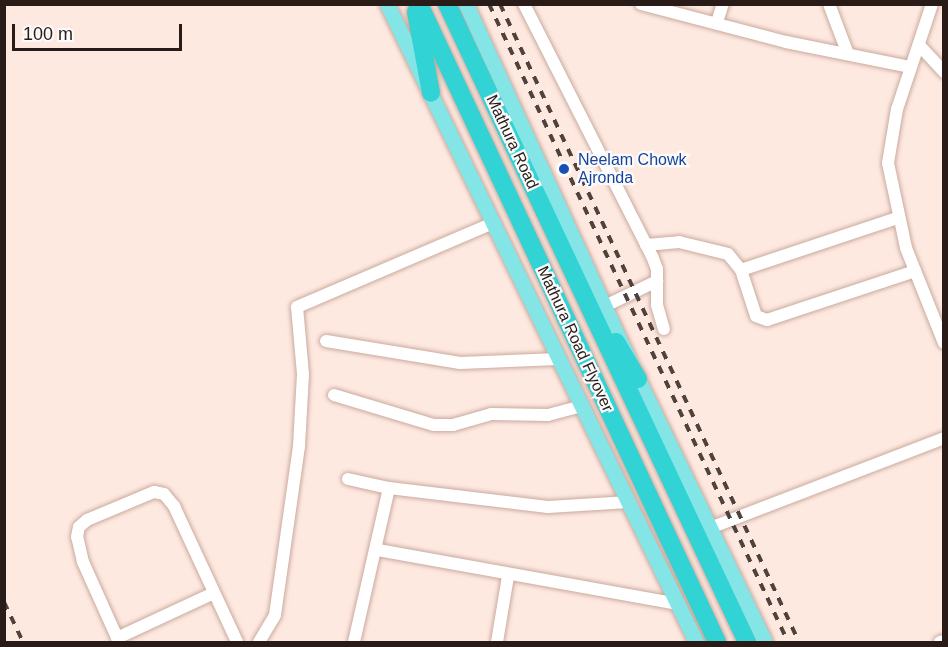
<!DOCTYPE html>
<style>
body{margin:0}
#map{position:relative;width:948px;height:647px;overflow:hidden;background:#fee9e1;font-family:Helvetica,sans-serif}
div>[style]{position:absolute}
.roads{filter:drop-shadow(0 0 2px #caaa9d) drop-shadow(0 0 2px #caaa9d)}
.minor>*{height:12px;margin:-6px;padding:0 6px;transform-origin:6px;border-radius:6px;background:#fff}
.major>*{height:15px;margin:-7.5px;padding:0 7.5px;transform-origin:7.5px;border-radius:7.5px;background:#84e5e6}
.highway>*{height:18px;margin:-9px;padding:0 9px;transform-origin:9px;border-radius:9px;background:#32d3d5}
.rail>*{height:4px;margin-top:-2px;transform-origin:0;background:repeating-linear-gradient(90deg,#4f413c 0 8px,transparent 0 16px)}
.dots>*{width:16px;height:16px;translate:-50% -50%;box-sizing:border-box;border:3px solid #fbfbfb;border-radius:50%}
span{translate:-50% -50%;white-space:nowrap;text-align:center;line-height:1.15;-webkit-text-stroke:4.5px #fbfbfb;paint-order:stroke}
.street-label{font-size:16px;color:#291c18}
.transit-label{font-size:16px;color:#164399}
.left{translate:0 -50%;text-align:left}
.frame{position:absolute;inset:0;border:6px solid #291c18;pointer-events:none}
.scale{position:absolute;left:12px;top:24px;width:170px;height:27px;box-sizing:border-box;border:3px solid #291c18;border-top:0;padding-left:8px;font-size:18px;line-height:21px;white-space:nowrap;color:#291c18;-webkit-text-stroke:4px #fbfbfb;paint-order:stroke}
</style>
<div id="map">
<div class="roads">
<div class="minor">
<i style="left:524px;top:4px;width:283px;rotate:63.1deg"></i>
<i style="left:652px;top:256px;width:14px;rotate:69deg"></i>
<i style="left:657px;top:269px;width:36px;rotate:90deg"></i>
<i style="left:657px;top:305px;width:25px;rotate:74deg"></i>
<i style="left:641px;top:4px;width:150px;rotate:14.7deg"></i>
<i style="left:786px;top:42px;width:126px;rotate:11.4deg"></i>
<i style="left:829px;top:4px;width:53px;rotate:69.2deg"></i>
<i style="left:932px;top:4px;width:111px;rotate:108.4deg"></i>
<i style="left:897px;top:109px;width:55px;rotate:99.5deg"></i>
<i style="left:888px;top:163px;width:87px;rotate:78deg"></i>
<i style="left:906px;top:248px;width:102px;rotate:68.2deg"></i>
<i style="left:717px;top:22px;width:19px;rotate:-72deg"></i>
<i style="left:919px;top:45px;width:37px;rotate:47deg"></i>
<i style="left:646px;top:245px;width:33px;rotate:-5deg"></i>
<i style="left:679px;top:242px;width:50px;rotate:13.8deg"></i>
<i style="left:728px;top:254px;width:21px;rotate:51deg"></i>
<i style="left:741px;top:270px;width:48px;rotate:71.9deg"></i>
<i style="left:756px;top:316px;width:12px;rotate:20deg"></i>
<i style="left:767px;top:320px;width:156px;rotate:-18.3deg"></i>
<i style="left:741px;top:270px;width:164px;rotate:-18.4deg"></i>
<i style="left:605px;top:306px;width:58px;rotate:-25.7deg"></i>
<i style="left:326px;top:341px;width:136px;rotate:9.3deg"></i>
<i style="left:460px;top:363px;width:98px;rotate:-2.3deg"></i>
<i style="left:334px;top:395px;width:104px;rotate:16.7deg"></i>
<i style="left:434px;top:425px;width:19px"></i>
<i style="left:453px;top:425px;width:40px;rotate:-16deg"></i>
<i style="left:491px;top:414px;width:57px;rotate:1deg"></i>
<i style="left:548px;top:415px;width:35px;rotate:-15deg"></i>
<i style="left:348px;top:479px;width:42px;rotate:12.4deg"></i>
<i style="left:389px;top:488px;width:160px;rotate:6.8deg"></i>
<i style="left:548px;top:507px;width:81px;rotate:-3.5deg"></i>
<i style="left:710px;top:528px;width:251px;rotate:-21deg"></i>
<i style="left:378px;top:550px;width:305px;rotate:10.2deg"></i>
<i style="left:117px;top:638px;width:105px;rotate:-24.9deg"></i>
<i style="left:119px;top:642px;width:88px;rotate:-114.2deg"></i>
<i style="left:83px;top:562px;width:26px;rotate:-103deg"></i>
<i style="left:77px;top:537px;width:10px;rotate:-79deg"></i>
<i style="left:79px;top:527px;width:11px;rotate:-41deg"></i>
<i style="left:87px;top:520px;width:73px;rotate:-22.7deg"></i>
<i style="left:154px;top:492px;width:10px;rotate:11deg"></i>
<i style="left:164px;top:494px;width:16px;rotate:50deg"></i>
<i style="left:174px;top:506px;width:150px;rotate:65.1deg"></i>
<i style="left:259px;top:642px;width:31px;rotate:-59deg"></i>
<i style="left:275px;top:615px;width:171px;rotate:-81.9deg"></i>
<i style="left:299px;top:446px;width:72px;rotate:-86.8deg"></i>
<i style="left:303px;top:374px;width:67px;rotate:-95.1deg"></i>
<i style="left:297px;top:307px;width:213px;rotate:-23.2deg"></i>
<i style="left:354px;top:642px;width:158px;rotate:-77.2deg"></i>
<i style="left:497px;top:642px;width:67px;rotate:-80.5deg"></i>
<i style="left:940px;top:642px;width:4px;rotate:-14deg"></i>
</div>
<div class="major">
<i style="left:387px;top:4px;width:709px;rotate:64.16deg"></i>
<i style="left:466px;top:4px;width:413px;rotate:65.4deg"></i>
<i style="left:638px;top:379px;width:292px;rotate:64.2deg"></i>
</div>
<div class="highway">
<i style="left:419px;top:4px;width:704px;rotate:64.96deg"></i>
<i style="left:447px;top:4px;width:705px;rotate:64.82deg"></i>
<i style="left:416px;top:12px;width:82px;rotate:79.5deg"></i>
<i style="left:616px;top:342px;width:43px;rotate:59.3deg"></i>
</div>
</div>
<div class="rail">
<i style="left:489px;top:4px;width:705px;rotate:64.89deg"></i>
<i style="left:500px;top:4px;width:705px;rotate:64.89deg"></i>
<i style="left:4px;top:602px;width:44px;rotate:64.6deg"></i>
</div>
<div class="dots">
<i style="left:564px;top:169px;background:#1a4fb4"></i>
</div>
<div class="street-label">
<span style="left:512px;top:142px;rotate:65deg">Mathura Road</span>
<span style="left:575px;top:339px;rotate:65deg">Mathura Road Flyover</span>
</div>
<div class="transit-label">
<span class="left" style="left:578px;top:169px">Neelam Chowk<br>Ajronda</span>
</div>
<div class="frame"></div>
<div class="scale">100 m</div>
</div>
